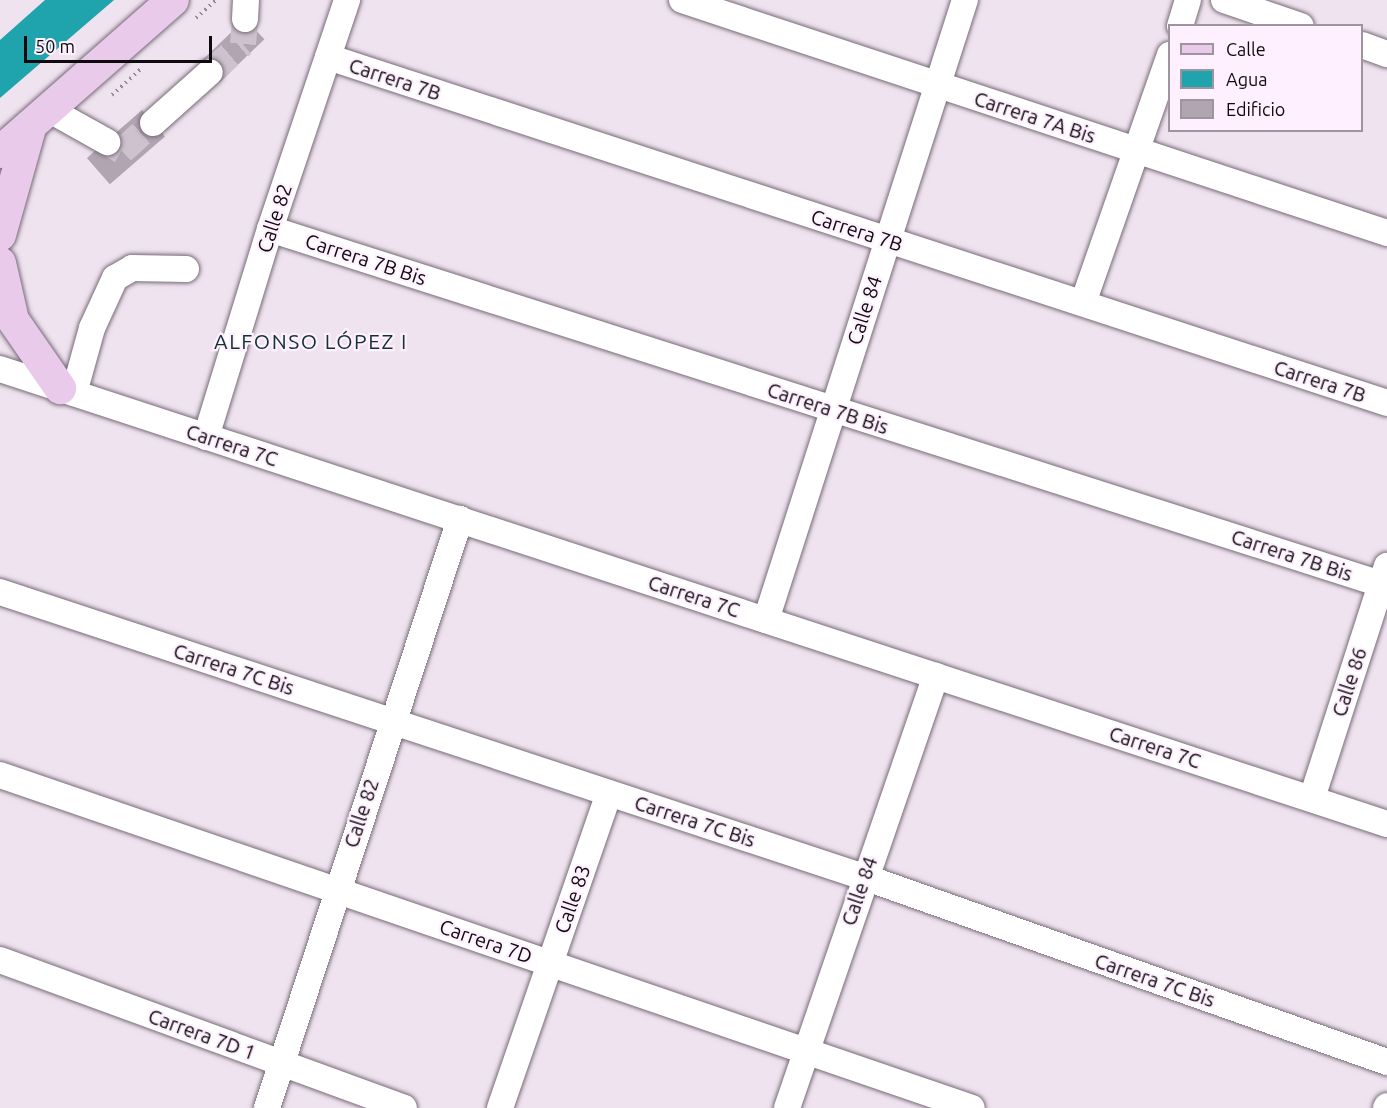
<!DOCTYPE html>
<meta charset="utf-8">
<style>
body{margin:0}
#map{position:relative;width:1387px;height:1108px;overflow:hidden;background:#f0e3f0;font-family:Ubuntu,sans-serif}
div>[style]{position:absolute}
.water>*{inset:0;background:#1fa4ad}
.building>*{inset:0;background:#b2a5b2;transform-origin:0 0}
.minor-tunnel>*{height:26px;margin-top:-13px;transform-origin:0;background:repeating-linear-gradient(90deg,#cec2ce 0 26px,transparent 0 39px)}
.path>*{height:4px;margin-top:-2px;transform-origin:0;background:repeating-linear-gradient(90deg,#938a93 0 1.5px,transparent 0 6px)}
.roads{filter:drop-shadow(0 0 2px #776b77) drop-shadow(0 0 2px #776b77)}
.minor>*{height:26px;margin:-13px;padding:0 13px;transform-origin:13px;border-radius:13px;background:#fff}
.major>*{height:32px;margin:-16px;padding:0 16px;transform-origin:16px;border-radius:16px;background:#e9caeb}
span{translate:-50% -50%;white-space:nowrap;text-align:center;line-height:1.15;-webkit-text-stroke:4.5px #fef0fe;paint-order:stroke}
.street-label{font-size:20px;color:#0e0a0e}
.neighbourhood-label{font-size:21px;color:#0f3234;letter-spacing:1.5px}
.legend{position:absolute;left:1168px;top:24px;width:195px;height:108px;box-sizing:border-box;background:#fef0fe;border:2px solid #9e949e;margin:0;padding:8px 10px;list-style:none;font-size:18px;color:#0e0a0e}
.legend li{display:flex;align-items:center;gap:12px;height:30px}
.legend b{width:30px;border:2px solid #9e949e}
.scale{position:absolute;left:24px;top:36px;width:188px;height:27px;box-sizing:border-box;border:3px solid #0e0a0e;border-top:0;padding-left:8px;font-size:18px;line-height:21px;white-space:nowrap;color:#0e0a0e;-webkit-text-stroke:4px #fef0fe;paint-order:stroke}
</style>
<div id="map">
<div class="water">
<i style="clip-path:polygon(45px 0,114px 0,0 98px,0 40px)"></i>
</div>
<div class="building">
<i style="left:245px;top:19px;width:28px;height:62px;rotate:46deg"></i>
<i style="left:142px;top:110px;width:35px;height:73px;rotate:49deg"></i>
</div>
<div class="minor-tunnel">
<i style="left:210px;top:72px;width:43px;rotate:-40.3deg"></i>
<i style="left:243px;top:44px;width:25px;rotate:-85deg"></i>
<i style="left:107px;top:142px;width:17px;rotate:31deg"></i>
<i style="left:122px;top:151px;width:42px;rotate:-42.1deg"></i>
</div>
<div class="path">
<i style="left:196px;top:18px;width:27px;rotate:-42deg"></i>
<i style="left:112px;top:95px;width:38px;rotate:-42deg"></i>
</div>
<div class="roads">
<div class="minor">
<i style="left:682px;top:0;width:743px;rotate:18.29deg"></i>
<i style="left:1224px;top:0;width:81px;rotate:18.7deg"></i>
<i style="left:245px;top:19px;width:19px;rotate:-87deg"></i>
<i style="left:1180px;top:26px;width:27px;rotate:-73deg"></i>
<i style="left:1362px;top:45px;width:27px;rotate:20deg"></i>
<i style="left:328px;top:57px;width:1114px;rotate:18.09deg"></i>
<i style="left:48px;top:109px;width:68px;rotate:29.2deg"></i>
<i style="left:153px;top:123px;width:76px;rotate:-41.8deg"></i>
<i style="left:270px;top:229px;width:1173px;rotate:17.72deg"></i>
<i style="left:1083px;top:303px;width:263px;rotate:-70.7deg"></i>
<i style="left:0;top:369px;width:1460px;rotate:18.16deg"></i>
<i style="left:74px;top:393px;width:67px;rotate:-74.5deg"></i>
<i style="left:92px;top:328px;width:55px;rotate:-65.3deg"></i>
<i style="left:115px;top:278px;width:20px;rotate:-30deg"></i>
<i style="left:132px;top:268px;width:54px;rotate:1.1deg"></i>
<i style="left:206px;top:437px;width:218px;rotate:-72.9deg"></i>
<i style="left:270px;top:229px;width:242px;rotate:-71.4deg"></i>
<i style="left:0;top:592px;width:910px;rotate:18.26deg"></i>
<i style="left:864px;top:877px;width:555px;rotate:19.48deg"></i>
<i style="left:766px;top:620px;width:651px;rotate:-72.21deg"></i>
<i style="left:0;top:775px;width:1027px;rotate:18.91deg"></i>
<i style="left:1312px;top:798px;width:244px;rotate:-72.1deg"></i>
<i style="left:0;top:960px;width:430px;rotate:20.1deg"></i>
<i style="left:267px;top:1108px;width:620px;rotate:-71.86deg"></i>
<i style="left:500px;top:1108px;width:333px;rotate:-70.9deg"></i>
<i style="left:787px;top:1108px;width:457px;rotate:-71deg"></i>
<i style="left:1386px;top:1108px;width:2px;rotate:-63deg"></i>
</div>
<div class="major">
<i style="left:0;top:152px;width:230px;rotate:-41.3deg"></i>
<i style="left:0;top:235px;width:114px;rotate:-74.3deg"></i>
<i style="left:0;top:263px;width:58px;rotate:77.2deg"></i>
<i style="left:13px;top:320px;width:83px;rotate:55.3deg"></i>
</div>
</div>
<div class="street-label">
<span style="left:395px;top:79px;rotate:18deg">Carrera 7B</span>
<span style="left:1035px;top:117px;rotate:18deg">Carrera 7A Bis</span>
<span style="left:274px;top:218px;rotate:-72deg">Calle 82</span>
<span style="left:857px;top:230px;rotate:18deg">Carrera 7B</span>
<span style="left:366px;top:259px;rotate:18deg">Carrera 7B Bis</span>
<span style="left:864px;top:310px;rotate:-72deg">Calle 84</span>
<span style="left:1320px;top:381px;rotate:18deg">Carrera 7B</span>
<span style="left:828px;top:408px;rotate:18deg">Carrera 7B Bis</span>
<span style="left:232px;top:445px;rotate:18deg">Carrera 7C</span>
<span style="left:1292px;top:555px;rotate:18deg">Carrera 7B Bis</span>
<span style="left:694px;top:596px;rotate:18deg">Carrera 7C</span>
<span style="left:234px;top:669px;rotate:18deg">Carrera 7C Bis</span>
<span style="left:1349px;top:682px;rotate:-72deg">Calle 86</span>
<span style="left:1155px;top:747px;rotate:18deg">Carrera 7C</span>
<span style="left:361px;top:813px;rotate:-72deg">Calle 82</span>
<span style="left:695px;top:821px;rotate:18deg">Carrera 7C Bis</span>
<span style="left:859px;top:891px;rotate:-71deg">Calle 84</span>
<span style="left:572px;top:899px;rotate:-71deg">Calle 83</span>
<span style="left:486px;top:941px;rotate:19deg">Carrera 7D</span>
<span style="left:1155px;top:980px;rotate:19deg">Carrera 7C Bis</span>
<span style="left:202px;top:1034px;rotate:20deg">Carrera 7D 1</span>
</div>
<div class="neighbourhood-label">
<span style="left:311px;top:341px">ALFONSO LÓPEZ I</span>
</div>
<ul class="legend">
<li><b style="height:8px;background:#e9caeb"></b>Calle</li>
<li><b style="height:16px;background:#1fa4ad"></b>Agua</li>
<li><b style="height:16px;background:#b2a5b2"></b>Edificio</li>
</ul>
<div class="scale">50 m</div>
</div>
